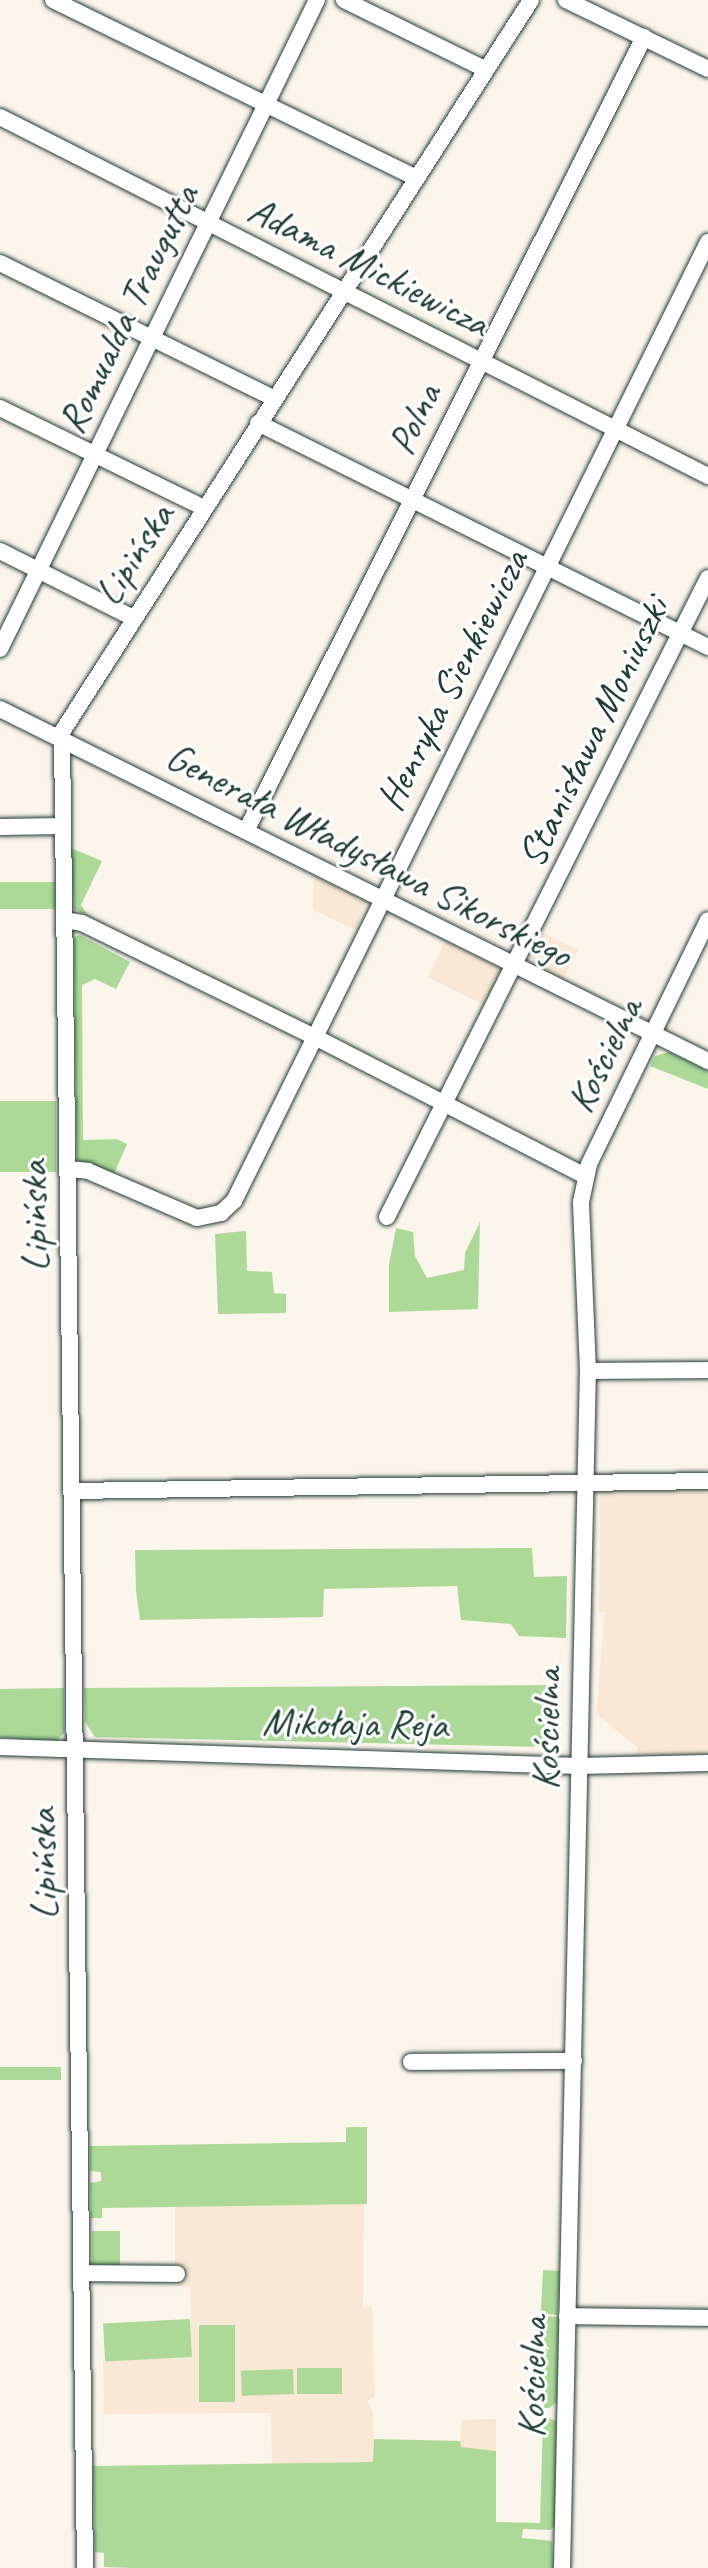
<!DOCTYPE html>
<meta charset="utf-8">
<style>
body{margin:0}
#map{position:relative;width:708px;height:2568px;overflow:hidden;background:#fcf5ec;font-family:Caveat,sans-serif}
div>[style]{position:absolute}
.built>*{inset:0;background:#f9e8d6;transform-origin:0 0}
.green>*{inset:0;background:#acd998;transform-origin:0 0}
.roads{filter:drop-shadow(0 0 2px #1f3d34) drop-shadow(0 0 2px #1f3d34)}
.minor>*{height:16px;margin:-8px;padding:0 8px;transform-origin:8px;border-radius:8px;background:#fff}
span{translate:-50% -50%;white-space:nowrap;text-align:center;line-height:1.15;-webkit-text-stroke:6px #fff;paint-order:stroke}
.street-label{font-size:40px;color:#1f3d34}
</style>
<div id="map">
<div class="built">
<i style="clip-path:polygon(314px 875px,366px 901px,356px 930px,313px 910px)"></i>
<i style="clip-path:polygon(543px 933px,578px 950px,563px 979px,534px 965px,531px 957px)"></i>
<i style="left:445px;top:941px;width:66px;height:40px;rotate:26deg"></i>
<i style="clip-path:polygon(708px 1488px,708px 1754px,637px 1755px,637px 1747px,596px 1714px,605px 1612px,599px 1612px,600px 1490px)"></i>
<i style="clip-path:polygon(364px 2204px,363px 2307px,372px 2307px,375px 2396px,367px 2401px,373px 2411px,374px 2462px,272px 2464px,271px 2413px,104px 2414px,103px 2359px,192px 2357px,190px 2287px,178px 2286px,175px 2267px,175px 2206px)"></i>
<i style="clip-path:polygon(496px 2419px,496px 2451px,460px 2447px,461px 2420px)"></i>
</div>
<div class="green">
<i style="clip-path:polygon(71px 848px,102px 861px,81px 905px,88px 916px,74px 909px)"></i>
<i style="left:55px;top:882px;width:27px;height:55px;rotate:90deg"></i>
<i style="clip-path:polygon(80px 935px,130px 962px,116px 989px,95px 979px,82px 985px,83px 1140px,117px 1139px,127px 1144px,114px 1174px,77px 1160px,74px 937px)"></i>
<i style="clip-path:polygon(669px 1052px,708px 1071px,708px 1089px,650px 1066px,655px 1056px)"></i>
<i style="left:56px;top:1101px;width:71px;height:56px;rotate:90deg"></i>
<i style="clip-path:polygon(480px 1222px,478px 1309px,389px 1312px,389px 1264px,396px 1228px,413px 1232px,415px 1256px,427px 1278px,464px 1270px,465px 1253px)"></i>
<i style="clip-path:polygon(246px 1231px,247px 1271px,272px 1272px,274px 1293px,286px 1294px,286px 1313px,218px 1314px,215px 1234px)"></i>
<i style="clip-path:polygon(532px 1548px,534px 1577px,567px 1576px,566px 1638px,519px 1636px,511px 1624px,461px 1620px,457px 1586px,324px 1589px,323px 1617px,140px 1620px,136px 1591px,135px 1550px)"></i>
<i style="clip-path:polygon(558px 1685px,543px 1747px,95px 1737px,85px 1722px,84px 1688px)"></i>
<i style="clip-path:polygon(64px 1688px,64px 1733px,55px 1742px,0 1737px,0 1689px)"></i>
<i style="left:61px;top:2067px;width:13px;height:61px;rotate:90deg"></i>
<i style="clip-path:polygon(346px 2127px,367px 2127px,367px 2204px,102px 2208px,102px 2218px,91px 2218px,90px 2183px,101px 2181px,101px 2172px,90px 2171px,90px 2146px,346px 2142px)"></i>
<i style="left:92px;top:2231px;width:28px;height:34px"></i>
<i style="left:543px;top:2270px;width:17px;height:44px;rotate:3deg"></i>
<i style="clip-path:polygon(544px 2316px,559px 2317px,557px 2402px,549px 2408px,544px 2408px)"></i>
<i style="left:190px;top:2319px;width:38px;height:87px;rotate:87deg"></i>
<i style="left:199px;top:2325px;width:36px;height:77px"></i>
<i style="left:342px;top:2368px;width:26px;height:45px;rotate:90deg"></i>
<i style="left:293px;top:2369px;width:25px;height:52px;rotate:88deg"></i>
<i style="clip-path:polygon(543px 2416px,556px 2421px,557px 2524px,550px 2530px,523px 2529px,522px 2538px,552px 2541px,553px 2568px,132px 2568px,104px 2567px,104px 2553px,95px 2552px,93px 2466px,373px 2462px,374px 2439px,460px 2441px,461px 2447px,496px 2451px,496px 2522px,540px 2523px)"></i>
</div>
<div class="roads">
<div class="minor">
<i style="left:53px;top:0;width:403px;rotate:26.1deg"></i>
<i style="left:344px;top:0;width:157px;rotate:26.1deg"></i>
<i style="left:566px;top:0;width:158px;rotate:25.9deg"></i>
<i style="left:0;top:117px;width:794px;rotate:26.89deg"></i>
<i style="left:0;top:263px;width:305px;rotate:26.3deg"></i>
<i style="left:0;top:408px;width:227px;rotate:26.1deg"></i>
<i style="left:258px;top:423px;width:503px;rotate:26.46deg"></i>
<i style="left:0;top:551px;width:149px;rotate:26.7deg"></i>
<i style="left:0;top:649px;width:722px;rotate:-63.97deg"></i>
<i style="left:0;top:709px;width:791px;rotate:26.44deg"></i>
<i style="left:0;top:827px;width:63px;rotate:-0.9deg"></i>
<i style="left:246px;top:831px;width:888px;rotate:-63.38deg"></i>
<i style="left:64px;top:920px;width:18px;rotate:9deg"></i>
<i style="left:82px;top:923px;width:257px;rotate:26.1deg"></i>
<i style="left:313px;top:1036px;width:305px;rotate:27.2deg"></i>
<i style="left:67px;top:1169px;width:21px;rotate:5deg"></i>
<i style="left:88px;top:1171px;width:119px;rotate:23.3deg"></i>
<i style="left:197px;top:1218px;width:25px;rotate:-12deg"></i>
<i style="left:221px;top:1213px;width:18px;rotate:-43deg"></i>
<i style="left:234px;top:1201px;width:1070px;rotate:-63.7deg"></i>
<i style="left:387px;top:1217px;width:715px;rotate:-63.33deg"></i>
<i style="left:588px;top:1371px;width:120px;rotate:-0.5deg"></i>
<i style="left:72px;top:1491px;width:636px;rotate:-0.9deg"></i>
<i style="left:0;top:1747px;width:579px;rotate:1.88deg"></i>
<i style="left:579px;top:1766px;width:129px;rotate:-1.3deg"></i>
<i style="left:411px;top:2062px;width:163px;rotate:-0.4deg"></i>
<i style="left:81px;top:2273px;width:96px;rotate:0.6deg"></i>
<i style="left:567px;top:2316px;width:141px;rotate:0.8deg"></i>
<i style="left:85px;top:2568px;width:1836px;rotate:-90.72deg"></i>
<i style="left:62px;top:732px;width:869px;rotate:-57.35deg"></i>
<i style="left:562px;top:2568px;width:1197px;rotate:-88.76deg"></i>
<i style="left:588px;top:1371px;width:169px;rotate:-92.4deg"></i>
<i style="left:581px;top:1202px;width:39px;rotate:-78deg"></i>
<i style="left:589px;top:1164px;width:271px;rotate:-64deg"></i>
</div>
</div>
<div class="street-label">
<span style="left:369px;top:266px;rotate:27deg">Adama Mickiewicza</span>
<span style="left:128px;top:309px;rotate:-64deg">Romualda Traugutta</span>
<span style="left:414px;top:419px;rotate:-64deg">Polna</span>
<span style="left:134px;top:554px;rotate:-57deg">Lipińska</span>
<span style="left:452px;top:680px;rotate:-63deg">Henryka Sienkiewicza</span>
<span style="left:593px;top:732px;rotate:-64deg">Stanisława Moniuszki</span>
<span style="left:369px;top:855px;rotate:27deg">Generała Władysława Sikorskiego</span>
<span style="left:604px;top:1055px;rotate:-64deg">Kościelna</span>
<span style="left:34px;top:1216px;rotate:-91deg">Lipińska</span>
<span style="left:355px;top:1723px;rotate:1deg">Mikołaja Reja</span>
<span style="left:546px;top:1729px;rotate:-89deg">Kościelna</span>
<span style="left:43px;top:1864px;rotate:-91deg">Lipińska</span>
<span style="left:532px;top:2377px;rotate:-89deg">Kościelna</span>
</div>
</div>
